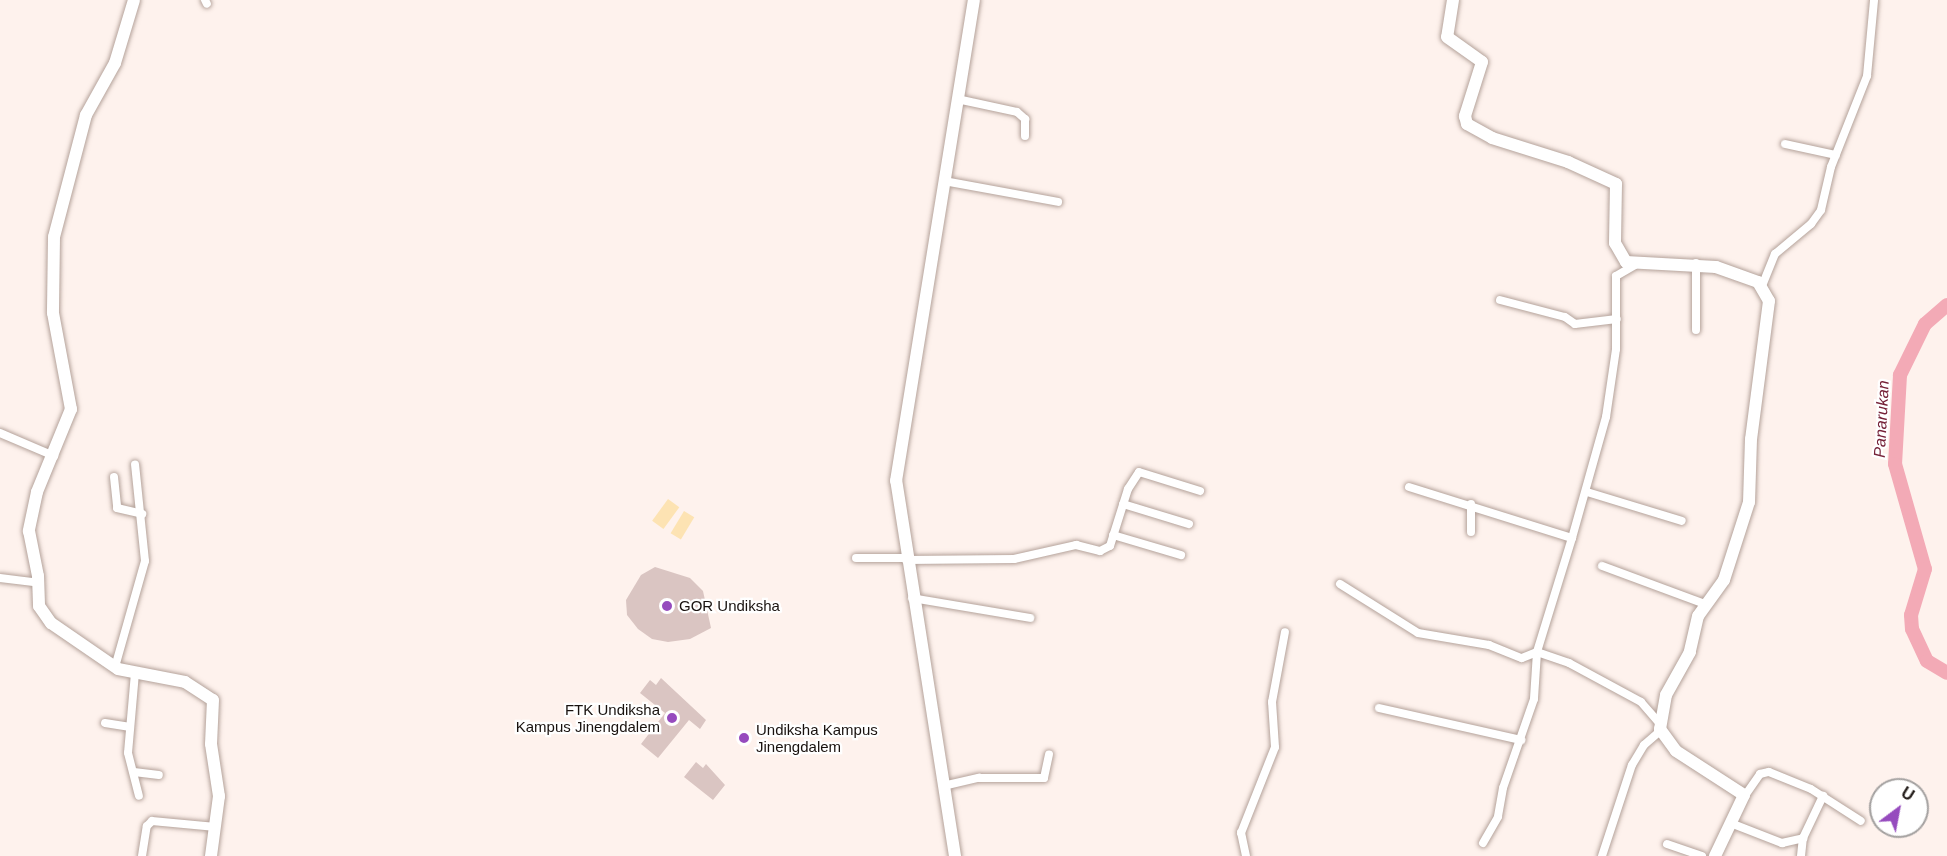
<!DOCTYPE html>
<style>
body{margin:0}
#map{position:relative;width:1947px;height:856px;overflow:hidden;background:#fef2ed;font-family:Helvetica,sans-serif}
div>[style]{position:absolute}
.green>*{inset:0;background:#fde3b3;transform-origin:0 0}
.river>*{height:14px;margin:-7px;padding:0 7px;transform-origin:7px;border-radius:7px;background:#f3aab6}
.building>*{inset:0;background:#dac5c2}
.roads{filter:drop-shadow(0 0 2px #b4a29a) drop-shadow(0 0 2px #b4a29a)}
.street>*{height:8px;margin:-4px;padding:0 4px;transform-origin:4px;border-radius:4px;background:#fff}
.secondary>*{height:12px;margin:-6px;padding:0 6px;transform-origin:6px;border-radius:6px;background:#fff}
.dots>*{width:16px;height:16px;translate:-50% -50%;box-sizing:border-box;border:3px solid #fff;border-radius:50%}
span{translate:-50% -50%;white-space:nowrap;text-align:center;line-height:1.15;-webkit-text-stroke:4.5px #fff;paint-order:stroke}
.poi-label{font-size:15px;color:#19120f}
.left{translate:0 -50%;text-align:left}
.right{translate:-100% -50%;text-align:right}
.water-label{font-size:16px;color:#752138;font-style:italic}
.north{position:absolute;left:1869px;top:778px;width:60px;height:60px;box-sizing:border-box;background:#fff;border:2px solid #a3a09f;border-radius:50%;rotate:32deg;font-size:16px;font-weight:700;line-height:24px;text-align:center;color:#19120f}
.north::after{content:'';display:block;margin:auto;width:21px;height:27px;background:#964bbe;clip-path:polygon(50% 0,100% 100%,50% 72%,0 100%)}
</style>
<div id="map">
<div class="green">
<i style="left:668px;top:499px;width:14px;height:27px;rotate:36deg"></i>
<i style="left:684px;top:511px;width:12px;height:26px;rotate:31deg"></i>
</div>
<div class="river">
<i style="left:1947px;top:305px;width:29px;rotate:139deg"></i>
<i style="left:1925px;top:324px;width:57px;rotate:116.1deg"></i>
<i style="left:1900px;top:375px;width:89px;rotate:93.2deg"></i>
<i style="left:1895px;top:464px;width:109px;rotate:74.1deg"></i>
<i style="left:1925px;top:569px;width:48px;rotate:106.9deg"></i>
<i style="left:1911px;top:615px;width:14px;rotate:86deg"></i>
<i style="left:1912px;top:629px;width:35px;rotate:65deg"></i>
<i style="left:1927px;top:661px;width:23px;rotate:31deg"></i>
</div>
<div class="building">
<i style="clip-path:polygon(655px 567px,690px 578px,703px 591px,711px 628px,690px 639px,668px 642px,652px 639px,638px 629px,627px 615px,626px 600px,641px 575px)"></i>
<i style="clip-path:polygon(661px 678px,706px 720px,700px 729px,689px 720px,658px 758px,641px 744px,665px 713px,640px 693px,650px 680px,656px 685px)"></i>
<i style="clip-path:polygon(696px 762px,703px 768px,706px 764px,725px 785px,713px 800px,684px 777px)"></i>
</div>
<div class="roads">
<div class="street">
<i style="left:205px;top:0;width:4px;rotate:63deg"></i>
<i style="left:957px;top:99px;width:61px;rotate:12.2deg"></i>
<i style="left:1017px;top:112px;width:11px;rotate:41deg"></i>
<i style="left:1025px;top:119px;width:17px;rotate:90deg"></i>
<i style="left:1785px;top:144px;width:52px;rotate:12.2deg"></i>
<i style="left:944px;top:181px;width:116px;rotate:10.4deg"></i>
<i style="left:1696px;top:263px;width:67px;rotate:90deg"></i>
<i style="left:1762px;top:286px;width:35px;rotate:-68deg"></i>
<i style="left:1775px;top:254px;width:47px;rotate:-39.8deg"></i>
<i style="left:1811px;top:224px;width:17px;rotate:-54deg"></i>
<i style="left:1821px;top:210px;width:44px;rotate:-76.9deg"></i>
<i style="left:1831px;top:167px;width:98px;rotate:-68.4deg"></i>
<i style="left:1867px;top:76px;width:76px;rotate:-84.7deg"></i>
<i style="left:1500px;top:300px;width:67px;rotate:14.7deg"></i>
<i style="left:1565px;top:317px;width:12px;rotate:35deg"></i>
<i style="left:1575px;top:324px;width:42px;rotate:-6.8deg"></i>
<i style="left:0;top:433px;width:59px;rotate:23.1deg"></i>
<i style="left:114px;top:477px;width:31px;rotate:84deg"></i>
<i style="left:117px;top:508px;width:26px;rotate:13deg"></i>
<i style="left:1409px;top:487px;width:171px;rotate:17.4deg"></i>
<i style="left:1572px;top:538px;width:119px;rotate:107.1deg"></i>
<i style="left:1537px;top:652px;width:47px;rotate:93.7deg"></i>
<i style="left:1534px;top:699px;width:94px;rotate:109.2deg"></i>
<i style="left:1503px;top:788px;width:29px;rotate:100deg"></i>
<i style="left:1498px;top:817px;width:30px;rotate:120deg"></i>
<i style="left:1587px;top:492px;width:99px;rotate:17deg"></i>
<i style="left:1123px;top:504px;width:69px;rotate:16.9deg"></i>
<i style="left:1471px;top:532px;width:28px;rotate:-90deg"></i>
<i style="left:1113px;top:535px;width:71px;rotate:16.4deg"></i>
<i style="left:1572px;top:538px;width:126px;rotate:-74.3deg"></i>
<i style="left:1606px;top:417px;width:69px;rotate:-81.6deg"></i>
<i style="left:1616px;top:349px;width:73px;rotate:-90deg"></i>
<i style="left:1616px;top:276px;width:22px;rotate:-30deg"></i>
<i style="left:856px;top:558px;width:50px"></i>
<i style="left:906px;top:560px;width:108px;rotate:-0.5deg"></i>
<i style="left:1014px;top:559px;width:64px;rotate:-12.7deg"></i>
<i style="left:1076px;top:545px;width:25px;rotate:14deg"></i>
<i style="left:1100px;top:551px;width:11px;rotate:-27deg"></i>
<i style="left:1110px;top:546px;width:60px;rotate:-72.5deg"></i>
<i style="left:1128px;top:489px;width:20px;rotate:-57deg"></i>
<i style="left:1139px;top:472px;width:64px;rotate:17.3deg"></i>
<i style="left:1602px;top:566px;width:110px;rotate:20.3deg"></i>
<i style="left:0;top:578px;width:38px;rotate:7deg"></i>
<i style="left:1340px;top:584px;width:92px;rotate:32.1deg"></i>
<i style="left:1418px;top:633px;width:72px;rotate:9.6deg"></i>
<i style="left:1489px;top:645px;width:35px;rotate:22deg"></i>
<i style="left:1522px;top:658px;width:16px;rotate:-22deg"></i>
<i style="left:1537px;top:652px;width:34px;rotate:19deg"></i>
<i style="left:1569px;top:663px;width:82px;rotate:28.4deg"></i>
<i style="left:1641px;top:702px;width:30px;rotate:49deg"></i>
<i style="left:912px;top:598px;width:120px;rotate:9.6deg"></i>
<i style="left:115px;top:667px;width:110px;rotate:-74.2deg"></i>
<i style="left:145px;top:561px;width:97px;rotate:-95.9deg"></i>
<i style="left:135px;top:673px;width:80px;rotate:95deg"></i>
<i style="left:128px;top:753px;width:44px;rotate:75.7deg"></i>
<i style="left:1379px;top:708px;width:146px;rotate:12.7deg"></i>
<i style="left:105px;top:723px;width:24px;rotate:9deg"></i>
<i style="left:134px;top:772px;width:25px;rotate:7deg"></i>
<i style="left:943px;top:786px;width:37px;rotate:-13deg"></i>
<i style="left:979px;top:778px;width:65px"></i>
<i style="left:1044px;top:778px;width:24px;rotate:-78deg"></i>
<i style="left:1744px;top:797px;width:28px;rotate:-55deg"></i>
<i style="left:1760px;top:774px;width:9px;rotate:-13deg"></i>
<i style="left:1769px;top:772px;width:45px;rotate:22deg"></i>
<i style="left:1811px;top:789px;width:59px;rotate:32.6deg"></i>
<i style="left:1733px;top:824px;width:53px;rotate:21.2deg"></i>
<i style="left:1782px;top:843px;width:22px;rotate:-13deg"></i>
<i style="left:1667px;top:844px;width:37px;rotate:19deg"></i>
<i style="left:142px;top:856px;width:30px;rotate:-81deg"></i>
<i style="left:147px;top:826px;width:7px;rotate:-45deg"></i>
<i style="left:152px;top:821px;width:64px;rotate:5.4deg"></i>
<i style="left:1246px;top:856px;width:24px;rotate:-102deg"></i>
<i style="left:1241px;top:833px;width:92px;rotate:-68.4deg"></i>
<i style="left:1275px;top:747px;width:45px;rotate:-93.8deg"></i>
<i style="left:1272px;top:702px;width:71px;rotate:-79.5deg"></i>
<i style="left:1602px;top:856px;width:96px;rotate:-71.8deg"></i>
<i style="left:1632px;top:765px;width:23px;rotate:-59deg"></i>
<i style="left:1644px;top:745px;width:21px;rotate:-41deg"></i>
<i style="left:1801px;top:856px;width:18px;rotate:-84deg"></i>
<i style="left:1803px;top:838px;width:47px;rotate:-64.5deg"></i>
</div>
<div class="secondary">
<i style="left:134px;top:0;width:66px;rotate:106.8deg"></i>
<i style="left:115px;top:63px;width:60px;rotate:119.1deg"></i>
<i style="left:86px;top:115px;width:126px;rotate:104.7deg"></i>
<i style="left:54px;top:237px;width:76px;rotate:90.8deg"></i>
<i style="left:53px;top:313px;width:98px;rotate:79.4deg"></i>
<i style="left:71px;top:409px;width:90px;rotate:112.3deg"></i>
<i style="left:37px;top:492px;width:40px;rotate:102deg"></i>
<i style="left:29px;top:531px;width:46px;rotate:78.7deg"></i>
<i style="left:38px;top:576px;width:30px;rotate:88deg"></i>
<i style="left:39px;top:606px;width:21px;rotate:55deg"></i>
<i style="left:51px;top:623px;width:81px;rotate:34.5deg"></i>
<i style="left:118px;top:669px;width:68px;rotate:11deg"></i>
<i style="left:185px;top:682px;width:33px;rotate:33deg"></i>
<i style="left:213px;top:700px;width:44px;rotate:92.6deg"></i>
<i style="left:211px;top:744px;width:53px;rotate:81.3deg"></i>
<i style="left:219px;top:796px;width:61px;rotate:97.6deg"></i>
<i style="left:1453px;top:0;width:37px;rotate:99deg"></i>
<i style="left:1447px;top:37px;width:43px;rotate:35.5deg"></i>
<i style="left:1482px;top:62px;width:57px;rotate:107.5deg"></i>
<i style="left:1465px;top:116px;width:8px;rotate:76deg"></i>
<i style="left:1467px;top:124px;width:29px;rotate:29deg"></i>
<i style="left:1492px;top:138px;width:80px;rotate:17.5deg"></i>
<i style="left:1568px;top:162px;width:53px;rotate:24.6deg"></i>
<i style="left:1616px;top:184px;width:59px;rotate:91deg"></i>
<i style="left:1615px;top:243px;width:22px;rotate:60deg"></i>
<i style="left:1626px;top:262px;width:90px;rotate:3.2deg"></i>
<i style="left:1716px;top:267px;width:45px;rotate:19.7deg"></i>
<i style="left:1758px;top:282px;width:22px;rotate:60deg"></i>
<i style="left:1769px;top:301px;width:139px;rotate:97.4deg"></i>
<i style="left:1751px;top:439px;width:63px;rotate:91.8deg"></i>
<i style="left:1749px;top:502px;width:82px;rotate:107.8deg"></i>
<i style="left:1724px;top:580px;width:44px;rotate:125.8deg"></i>
<i style="left:1698px;top:616px;width:37px;rotate:103deg"></i>
<i style="left:1690px;top:652px;width:49px;rotate:119.2deg"></i>
<i style="left:1666px;top:695px;width:35px;rotate:100deg"></i>
<i style="left:1660px;top:729px;width:27px;rotate:54deg"></i>
<i style="left:1676px;top:751px;width:81px;rotate:32.9deg"></i>
<i style="left:1744px;top:795px;width:68px;rotate:115.4deg"></i>
<i style="left:955px;top:856px;width:380px;rotate:-98.9deg"></i>
<i style="left:896px;top:481px;width:487px;rotate:-80.8deg"></i>
</div>
</div>
<div class="dots">
<i style="left:667px;top:606px;background:#964bbe"></i>
<i style="left:672px;top:718px;background:#964bbe"></i>
<i style="left:744px;top:738px;background:#964bbe"></i>
</div>
<div class="poi-label">
<span class="left" style="left:679px;top:606px">GOR Undiksha</span>
<span class="right" style="left:660px;top:718px">FTK Undiksha<br>Kampus Jinengdalem</span>
<span class="left" style="left:756px;top:738px">Undiksha Kampus<br>Jinengdalem</span>
</div>
<div class="water-label">
<span style="left:1882px;top:419px;rotate:-87deg">Panarukan</span>
</div>
<div class="north">U</div>
</div>
